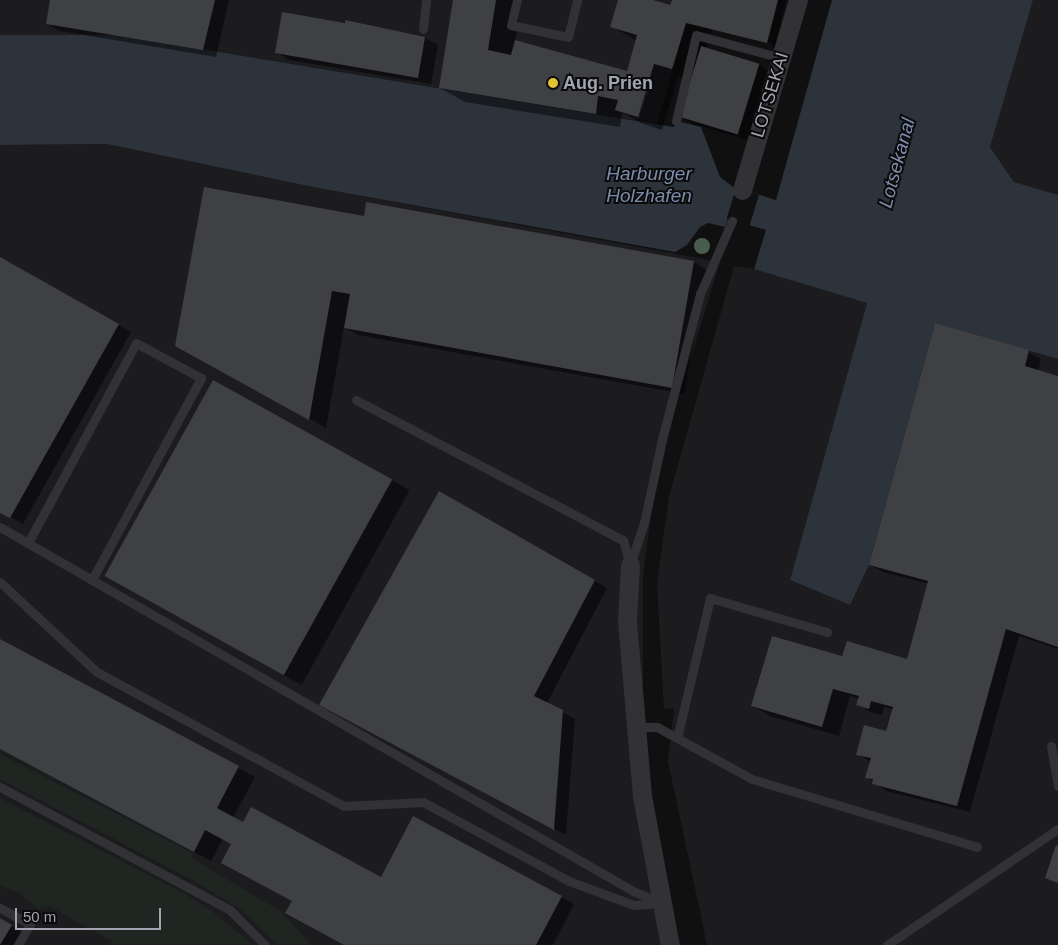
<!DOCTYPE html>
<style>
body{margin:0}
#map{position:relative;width:1058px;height:945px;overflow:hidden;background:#101011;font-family:Helvetica,sans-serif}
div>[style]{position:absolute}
.built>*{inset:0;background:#1c1c1e}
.green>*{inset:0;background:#1f2520}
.water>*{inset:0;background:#2c333b}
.pier>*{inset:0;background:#101011;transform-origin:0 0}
.shadow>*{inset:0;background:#0007;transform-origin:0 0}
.building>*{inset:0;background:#3f4044;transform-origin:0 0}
.lane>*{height:9px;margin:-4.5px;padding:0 4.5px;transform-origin:4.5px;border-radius:4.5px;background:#313136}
.street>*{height:19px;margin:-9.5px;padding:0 9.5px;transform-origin:9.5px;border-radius:9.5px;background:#313136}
.trees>*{width:16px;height:16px;margin:-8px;border-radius:50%;background:#4a5c4e}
.dots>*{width:14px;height:14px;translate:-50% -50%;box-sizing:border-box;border:2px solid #0b0b0c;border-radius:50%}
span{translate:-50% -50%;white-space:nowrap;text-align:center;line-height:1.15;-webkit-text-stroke:4px #0b0b0c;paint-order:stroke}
.poi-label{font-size:18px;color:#a2a5b1;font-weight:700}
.left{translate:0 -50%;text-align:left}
.street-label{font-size:18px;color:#a2a5b1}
.water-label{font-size:19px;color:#7a8dab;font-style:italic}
.scale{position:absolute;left:15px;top:908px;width:146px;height:22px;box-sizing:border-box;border:2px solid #a2a5b1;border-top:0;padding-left:6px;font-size:15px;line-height:18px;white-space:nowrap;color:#a2a5b1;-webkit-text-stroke:4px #0b0b0c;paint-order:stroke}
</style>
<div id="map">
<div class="built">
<i style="clip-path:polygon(0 0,693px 0,657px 124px,116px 35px,0 35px)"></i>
<i style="clip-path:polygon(1033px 0,1058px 0,1058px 195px,1014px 182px,990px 147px)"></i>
<i style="clip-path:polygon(107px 144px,318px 188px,720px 262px,676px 406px,652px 506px,643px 575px,643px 688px,650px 782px,678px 945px,0 945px,0 145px)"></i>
<i style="clip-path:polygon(734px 266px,754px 269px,867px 303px,790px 580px,850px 605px,869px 565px,935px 323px,1058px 359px,1058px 945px,707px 945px,668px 761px,674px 708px,664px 709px,657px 583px,669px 497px)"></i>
</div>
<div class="green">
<i style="clip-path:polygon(0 754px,193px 853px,192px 858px,282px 912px,311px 945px,278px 945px,241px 910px,196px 882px,0 779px)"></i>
<i style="clip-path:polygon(0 798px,185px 894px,213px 912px,253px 945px,111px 945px,112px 941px,51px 907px,38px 908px,18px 892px,0 886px)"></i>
</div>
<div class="water">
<i style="clip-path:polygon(832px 0,1033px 0,990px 147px,1014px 182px,1058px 195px,1058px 359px,935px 323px,869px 565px,850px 605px,790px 580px,867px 303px,754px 269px,766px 230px,728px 219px,725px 227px,708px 223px,700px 227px,687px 245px,675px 252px,318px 188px,107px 144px,0 145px,0 35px,116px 35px,673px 127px,681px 122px,701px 127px,720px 177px,733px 187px,776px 200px)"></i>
</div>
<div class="pier">
<i style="left:736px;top:188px;width:24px;height:32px;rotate:17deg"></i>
</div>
<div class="shadow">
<i style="clip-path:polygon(51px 0,229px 0,216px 57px,60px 31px,47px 24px)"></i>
<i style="clip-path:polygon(evenodd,454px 0,515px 0,521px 4px,515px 42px,628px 72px,637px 41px,611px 26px,619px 0,649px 0,671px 7px,673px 0,786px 0,775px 47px,712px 31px,706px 49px,759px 65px,771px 72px,750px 141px,694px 124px,681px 117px,692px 81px,678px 77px,662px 130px,641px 123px,622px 112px,620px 127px,465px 102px,440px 88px,454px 0,712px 28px,773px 44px,772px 46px,712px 31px,712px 28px,454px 0,647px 83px,650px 83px,639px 118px,637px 118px,647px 83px)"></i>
<i style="clip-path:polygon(346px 21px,425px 38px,438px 45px,431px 84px,289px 60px,277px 52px)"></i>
<i style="clip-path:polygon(367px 203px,694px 262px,707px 270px,684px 394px,358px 335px,344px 327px,326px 428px,194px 355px,365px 217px)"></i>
<i style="clip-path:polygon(0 258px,131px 332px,23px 524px,0 511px)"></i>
<i style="clip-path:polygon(1028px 352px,1041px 359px,1038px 372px,1058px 377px,1058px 649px,1019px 636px,970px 812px,886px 791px,867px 777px,871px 762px,858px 754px,887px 732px,894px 710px,884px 707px,882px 715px,870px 712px,858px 704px,859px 699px,850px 696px,839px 736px,770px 716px,753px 706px,842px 657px,908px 660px,929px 584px,883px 572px,870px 565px)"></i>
<i style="left:213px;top:381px;width:225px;height:223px;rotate:29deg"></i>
<i style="clip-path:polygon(440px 492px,607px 588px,547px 703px,575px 719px,566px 835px,334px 712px)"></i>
<i style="clip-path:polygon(0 643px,255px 777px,233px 818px,244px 823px,381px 878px,413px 818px,574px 904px,553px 945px,346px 945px,233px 844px,223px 839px,211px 861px,0 748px)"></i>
<i style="clip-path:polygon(0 920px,28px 935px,22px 945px,0 945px)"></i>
</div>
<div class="building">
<i style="clip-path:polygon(50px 0,215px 0,203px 50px,46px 24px)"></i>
<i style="clip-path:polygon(453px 0,496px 0,488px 50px,511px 55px,515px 40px,627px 71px,637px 35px,610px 27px,618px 0,653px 0,670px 5px,672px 0,778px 0,767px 43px,686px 23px,672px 69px,654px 64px,638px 117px,615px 110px,618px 100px,598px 96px,596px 114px,439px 88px)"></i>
<i style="clip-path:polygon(282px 12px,345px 23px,345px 20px,425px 37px,418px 78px,275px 53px)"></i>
<i style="left:701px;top:46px;width:61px;height:74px;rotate:17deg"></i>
<i style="clip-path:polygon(204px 187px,364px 216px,366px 202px,694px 261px,672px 388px,344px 328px,350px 294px,332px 291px,309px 420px,175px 346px)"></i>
<i style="clip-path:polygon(0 257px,119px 324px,10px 518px,0 513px)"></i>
<i style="clip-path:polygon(935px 323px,1029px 350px,1025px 366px,1058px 376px,1058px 647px,1006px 629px,957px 806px,872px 784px,873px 779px,865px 778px,871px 758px,856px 755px,864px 725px,886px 731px,893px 707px,871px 701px,869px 709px,856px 705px,859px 696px,833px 689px,822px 727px,751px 706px,772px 636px,842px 656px,847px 641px,907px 659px,928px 581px,869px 565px)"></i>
<i style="left:213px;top:380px;width:205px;height:224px;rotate:29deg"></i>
<i style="clip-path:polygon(439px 491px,595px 580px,534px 696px,563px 710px,554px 830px,319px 705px)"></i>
<i style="clip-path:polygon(0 639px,239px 766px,217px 808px,243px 822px,251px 807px,381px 877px,413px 816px,562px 896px,536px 945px,344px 945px,285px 913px,292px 901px,221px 863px,231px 844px,205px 830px,194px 852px,0 749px)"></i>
<i style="clip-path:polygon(1056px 845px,1058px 846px,1058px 883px,1045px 878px)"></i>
<i style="clip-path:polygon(0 918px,12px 925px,0 945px)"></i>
</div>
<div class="lane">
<i style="left:517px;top:0;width:26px;rotate:103deg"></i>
<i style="left:511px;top:25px;width:58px;rotate:11.9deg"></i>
<i style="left:568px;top:37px;width:38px;rotate:-76deg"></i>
<i style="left:423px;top:29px;width:29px;rotate:-84deg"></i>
<i style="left:676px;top:121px;width:88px;rotate:-76.9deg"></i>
<i style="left:696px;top:35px;width:88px;rotate:15.1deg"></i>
<i style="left:356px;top:400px;width:301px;rotate:27.7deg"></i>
<i style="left:623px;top:540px;width:26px;rotate:74deg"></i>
<i style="left:0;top:527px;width:730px;rotate:29.9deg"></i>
<i style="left:633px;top:891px;width:30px;rotate:23deg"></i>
<i style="left:28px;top:543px;width:227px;rotate:-61.6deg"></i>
<i style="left:136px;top:343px;width:74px;rotate:28.3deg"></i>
<i style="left:201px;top:378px;width:230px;rotate:118.4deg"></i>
<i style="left:630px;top:565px;width:44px;rotate:-71.6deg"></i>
<i style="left:644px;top:523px;width:86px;rotate:-77.9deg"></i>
<i style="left:662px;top:439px;width:150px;rotate:-75.3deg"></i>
<i style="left:700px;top:294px;width:80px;rotate:-66.3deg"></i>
<i style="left:0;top:582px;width:132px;rotate:42.9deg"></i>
<i style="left:97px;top:672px;width:281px;rotate:28.5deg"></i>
<i style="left:344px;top:806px;width:79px;rotate:-2.9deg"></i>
<i style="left:423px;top:802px;width:166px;rotate:28.4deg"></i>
<i style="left:569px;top:881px;width:69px;rotate:20.3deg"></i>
<i style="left:634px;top:905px;width:24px;rotate:-5deg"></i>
<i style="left:635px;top:727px;width:22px"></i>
<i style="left:657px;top:727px;width:108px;rotate:28.7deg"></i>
<i style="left:752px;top:779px;width:235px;rotate:16.8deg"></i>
<i style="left:677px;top:738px;width:144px;rotate:-76.7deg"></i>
<i style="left:710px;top:598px;width:122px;rotate:16.2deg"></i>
<i style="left:1051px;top:746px;width:41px;rotate:80.1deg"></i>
<i style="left:0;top:787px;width:261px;rotate:28.1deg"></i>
<i style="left:230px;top:910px;width:49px;rotate:45deg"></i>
<i style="left:0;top:908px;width:34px;rotate:28deg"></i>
<i style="left:30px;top:924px;width:24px;rotate:120deg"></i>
<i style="left:887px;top:945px;width:207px;rotate:-34.2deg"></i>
</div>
<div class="street">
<i style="left:742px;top:190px;width:198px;rotate:-73.6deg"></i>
<i style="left:630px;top:565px;width:56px;rotate:93.1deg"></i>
<i style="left:627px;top:621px;width:176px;rotate:85.1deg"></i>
<i style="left:642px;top:796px;width:152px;rotate:79.4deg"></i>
</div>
<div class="trees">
<i style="left:702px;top:246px"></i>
</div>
<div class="dots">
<i style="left:553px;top:83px;background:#e5c234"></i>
</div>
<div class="poi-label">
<span class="left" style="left:563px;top:83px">Aug. Prien</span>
</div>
<div class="street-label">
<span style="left:770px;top:95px;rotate:-73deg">LOTSEKAI</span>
</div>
<div class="water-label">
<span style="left:897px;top:163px;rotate:-75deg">Lotsekanal</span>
<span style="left:649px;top:185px">Harburger<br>Holzhafen</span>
</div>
<div class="scale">50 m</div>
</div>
